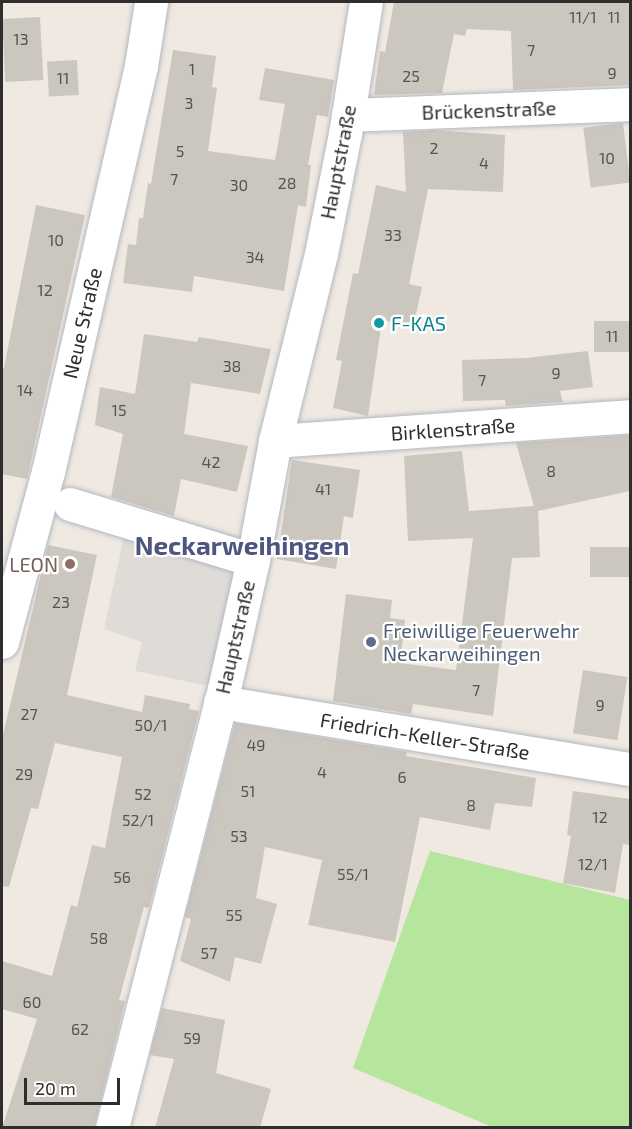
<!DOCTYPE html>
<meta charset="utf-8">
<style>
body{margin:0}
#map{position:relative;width:632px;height:1129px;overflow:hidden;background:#efe9e1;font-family:"Exo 2",sans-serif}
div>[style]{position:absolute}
.green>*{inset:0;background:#b6e59e}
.plaza>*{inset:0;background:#dfdcd8}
.building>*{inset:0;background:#cbc7bf;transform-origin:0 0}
.roads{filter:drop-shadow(0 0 2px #b4b7c1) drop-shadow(0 0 2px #b4b7c1)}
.street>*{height:33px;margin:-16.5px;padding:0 16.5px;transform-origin:16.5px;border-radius:16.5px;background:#fff}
.dots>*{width:16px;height:16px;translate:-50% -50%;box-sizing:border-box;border:3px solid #fff;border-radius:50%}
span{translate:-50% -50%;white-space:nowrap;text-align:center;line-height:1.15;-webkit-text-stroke:4.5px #fff;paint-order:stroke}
.number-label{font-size:16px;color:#555452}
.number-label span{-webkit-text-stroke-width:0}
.street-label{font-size:20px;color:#2e2e2e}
.culture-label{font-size:20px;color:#0d838f}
.left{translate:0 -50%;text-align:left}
.education-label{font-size:20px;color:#785e54}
.right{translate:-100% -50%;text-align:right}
.service-label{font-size:20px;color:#4e5e75}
.district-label{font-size:26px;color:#4d5680;font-weight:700}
.frame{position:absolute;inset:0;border:3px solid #2e2e2e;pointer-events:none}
.scale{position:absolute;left:24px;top:1078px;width:96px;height:27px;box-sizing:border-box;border:3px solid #2e2e2e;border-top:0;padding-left:8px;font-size:18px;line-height:21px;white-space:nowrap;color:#2e2e2e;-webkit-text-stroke:4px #fff;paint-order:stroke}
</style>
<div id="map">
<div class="green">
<i style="clip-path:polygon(430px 851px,630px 900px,630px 1127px,492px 1127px,353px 1068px)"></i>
</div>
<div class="plaza">
<i style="clip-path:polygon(127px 522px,253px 560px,224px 689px,135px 671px,142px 642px,104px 629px)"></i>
</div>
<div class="building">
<i style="clip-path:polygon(394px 2px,630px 2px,630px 85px,513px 90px,511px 31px,467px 29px,465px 36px,454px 34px,442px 93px,374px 95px,380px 51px,385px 52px)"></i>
<i style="left:40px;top:17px;width:63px;height:38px;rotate:87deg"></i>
<i style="clip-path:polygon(173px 50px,216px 56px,212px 87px,217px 88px,208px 151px,275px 160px,285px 104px,259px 100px,265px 68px,334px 80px,328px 117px,317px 115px,308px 165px,311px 165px,306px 207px,298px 205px,284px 291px,194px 276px,192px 292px,123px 283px,128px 244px,136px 245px,139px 218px,143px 218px,148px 183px,151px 184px)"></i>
<i style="left:77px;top:60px;width:35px;height:30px;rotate:87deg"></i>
<i style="left:623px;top:123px;width:60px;height:40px;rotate:83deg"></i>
<i style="clip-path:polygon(434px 130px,505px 135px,503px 192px,428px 189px,409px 284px,422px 287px,414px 323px,382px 321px,368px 416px,333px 408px,342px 361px,336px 360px,353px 273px,358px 274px,376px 185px,406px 192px,403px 132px)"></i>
<i style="clip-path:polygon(36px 205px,85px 215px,27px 479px,2px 474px,2px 368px,4px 368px)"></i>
<i style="left:594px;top:321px;width:36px;height:31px"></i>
<i style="clip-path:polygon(144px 334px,197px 342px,199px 337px,271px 349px,260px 394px,191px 383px,184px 434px,248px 446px,237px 492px,181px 479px,174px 516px,111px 497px,123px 434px,95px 425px,100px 387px,135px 394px)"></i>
<i style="clip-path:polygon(588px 351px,593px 387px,560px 391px,563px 402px,506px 406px,505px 400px,463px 401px,462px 360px,526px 358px)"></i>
<i style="clip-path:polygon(630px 435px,630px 491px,538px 511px,540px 557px,512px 558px,493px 716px,413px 704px,411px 714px,333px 701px,346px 594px,392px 600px,390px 618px,405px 620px,400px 663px,456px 670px,473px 538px,408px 541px,404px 456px,462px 451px,469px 511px,534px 506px,516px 443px)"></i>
<i style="clip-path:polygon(292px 460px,360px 470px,353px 518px,344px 516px,336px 569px,277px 559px)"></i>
<i style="clip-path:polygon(48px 545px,97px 555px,67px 695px,142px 712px,145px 695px,190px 704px,189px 709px,199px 711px,149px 908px,144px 907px,119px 1000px,125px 1001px,94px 1128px,2px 1128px,37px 1019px,2px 1009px,2px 961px,52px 976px,71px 905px,77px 907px,92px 845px,105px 848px,122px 757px,55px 743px,38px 809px,31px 808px,9px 887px,2px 886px,2px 739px)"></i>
<i style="left:630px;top:547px;width:30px;height:40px;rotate:90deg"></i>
<i style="left:583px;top:670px;width:45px;height:64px;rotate:9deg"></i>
<i style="clip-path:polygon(235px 723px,407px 752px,406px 756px,536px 778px,532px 807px,495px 803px,490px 830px,420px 817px,395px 942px,308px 925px,322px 860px,265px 847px,256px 898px,277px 904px,261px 964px,235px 957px,230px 982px,180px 961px,191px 919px,185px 917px)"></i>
<i style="clip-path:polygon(573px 791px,630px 799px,630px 845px,623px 844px,615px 893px,563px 883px,571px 836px,567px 835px)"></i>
<i style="clip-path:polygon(162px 1008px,225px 1020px,216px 1073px,271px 1089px,260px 1128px,155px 1128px,174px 1059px,150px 1055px)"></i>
</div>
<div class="roads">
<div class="street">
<i style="left:348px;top:115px;width:282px;rotate:-2.2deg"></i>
<i style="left:275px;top:441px;width:356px;rotate:-4deg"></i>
<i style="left:70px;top:504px;width:191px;rotate:17deg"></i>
<i style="left:2px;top:642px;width:176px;rotate:-74.9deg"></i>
<i style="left:48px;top:472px;width:417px;rotate:-77.1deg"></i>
<i style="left:141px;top:66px;width:65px;rotate:-81.1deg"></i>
<i style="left:220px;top:702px;width:415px;rotate:9.3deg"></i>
<i style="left:112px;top:1128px;width:453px;rotate:-75.7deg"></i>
<i style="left:224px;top:689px;width:132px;rotate:-77.3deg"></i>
<i style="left:253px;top:560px;width:121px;rotate:-79.5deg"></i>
<i style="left:275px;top:441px;width:193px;rotate:-76.2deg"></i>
<i style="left:321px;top:254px;width:122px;rotate:-78.7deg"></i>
<i style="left:345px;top:134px;width:134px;rotate:-81deg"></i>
</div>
</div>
<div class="dots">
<i style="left:379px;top:323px;background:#0f9aa8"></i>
<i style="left:70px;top:564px;background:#8d6e63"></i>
<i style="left:371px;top:642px;background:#5c6f8a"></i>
</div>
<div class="number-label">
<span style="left:583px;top:17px">11/1</span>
<span style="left:614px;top:17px">11</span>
<span style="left:21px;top:39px">13</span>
<span style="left:531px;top:50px">7</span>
<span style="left:192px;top:69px">1</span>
<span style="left:612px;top:73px">9</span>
<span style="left:411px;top:76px">25</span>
<span style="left:63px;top:78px">11</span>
<span style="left:189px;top:103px">3</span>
<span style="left:434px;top:148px">2</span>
<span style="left:180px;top:151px">5</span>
<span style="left:607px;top:158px">10</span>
<span style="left:484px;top:163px">4</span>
<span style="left:174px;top:179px">7</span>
<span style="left:287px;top:183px">28</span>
<span style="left:239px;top:185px">30</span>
<span style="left:393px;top:235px">33</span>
<span style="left:56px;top:240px">10</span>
<span style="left:255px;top:257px">34</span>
<span style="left:45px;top:290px">12</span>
<span style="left:612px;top:336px">11</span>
<span style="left:232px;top:366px">38</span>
<span style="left:556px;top:373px">9</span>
<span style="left:482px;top:380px">7</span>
<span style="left:25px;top:390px">14</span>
<span style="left:119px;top:410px">15</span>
<span style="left:211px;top:462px">42</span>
<span style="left:551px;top:471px">8</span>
<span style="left:323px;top:489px">41</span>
<span style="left:61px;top:602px">23</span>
<span style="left:476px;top:690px">7</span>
<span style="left:600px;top:705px">9</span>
<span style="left:29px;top:714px">27</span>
<span style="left:151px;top:725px">50/1</span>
<span style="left:256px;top:745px">49</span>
<span style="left:322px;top:772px">4</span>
<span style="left:24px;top:774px">29</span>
<span style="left:402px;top:777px">6</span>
<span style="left:248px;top:791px">51</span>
<span style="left:143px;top:794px">52</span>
<span style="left:471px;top:805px">8</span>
<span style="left:600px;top:817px">12</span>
<span style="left:138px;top:820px">52/1</span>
<span style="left:239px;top:836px">53</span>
<span style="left:593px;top:864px">12/1</span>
<span style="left:353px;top:874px">55/1</span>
<span style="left:122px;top:877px">56</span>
<span style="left:234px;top:915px">55</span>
<span style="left:99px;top:938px">58</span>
<span style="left:209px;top:953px">57</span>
<span style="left:32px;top:1002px">60</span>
<span style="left:80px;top:1029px">62</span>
<span style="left:192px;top:1038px">59</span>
</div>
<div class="street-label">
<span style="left:489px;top:110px;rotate:-2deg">Brückenstraße</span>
<span style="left:338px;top:162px;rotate:-79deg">Hauptstraße</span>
<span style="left:82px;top:323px;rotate:-77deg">Neue Straße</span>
<span style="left:453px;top:429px;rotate:-4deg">Birklenstraße</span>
<span style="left:235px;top:637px;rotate:-77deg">Hauptstraße</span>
<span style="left:425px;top:736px;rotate:9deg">Friedrich-Keller-Straße</span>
</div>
<div class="culture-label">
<span class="left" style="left:391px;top:323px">F-KAS</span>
</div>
<div class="education-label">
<span class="right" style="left:58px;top:564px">LEON</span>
</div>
<div class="service-label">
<span class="left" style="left:383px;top:642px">Freiwillige Feuerwehr<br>Neckarweihingen</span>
</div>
<div class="district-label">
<span style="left:242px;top:545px">Neckarweihingen</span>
</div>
<div class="frame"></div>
<div class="scale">20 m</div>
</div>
